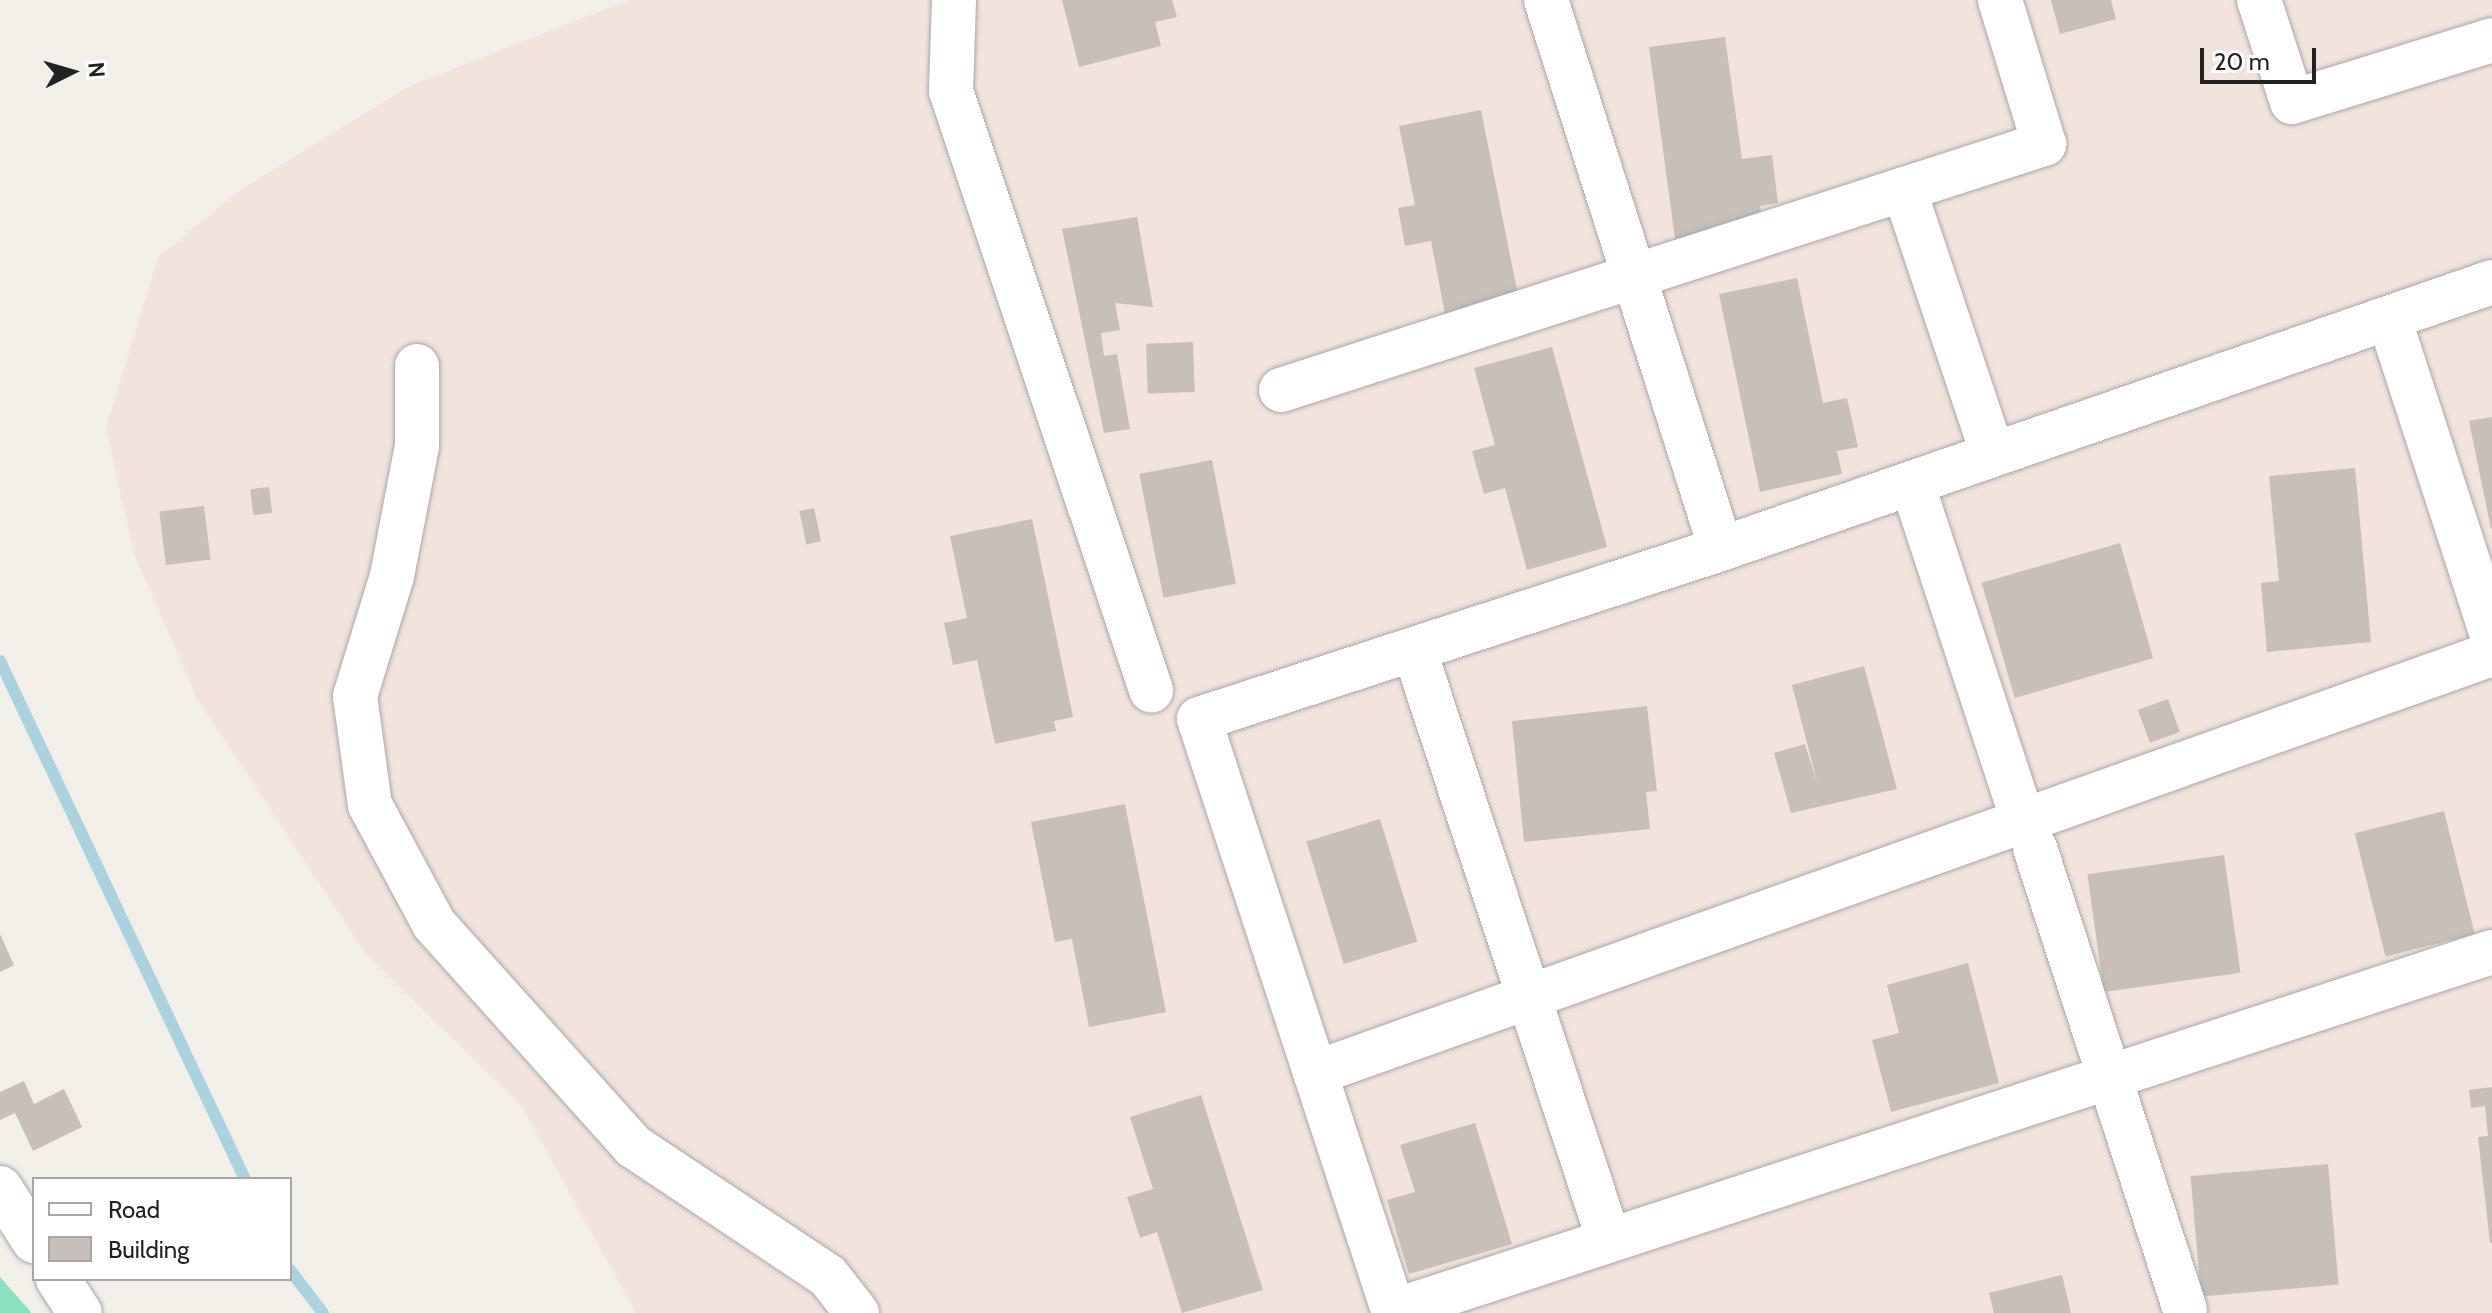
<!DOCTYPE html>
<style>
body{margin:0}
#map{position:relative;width:2492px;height:1313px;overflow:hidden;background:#f2efe9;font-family:Cabin,sans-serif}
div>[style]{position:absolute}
.military>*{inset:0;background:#f3e3dd}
.pitch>*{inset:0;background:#88e0be}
.stream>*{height:12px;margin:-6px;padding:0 6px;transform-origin:6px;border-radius:6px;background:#aad3df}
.building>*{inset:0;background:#c7bfb8;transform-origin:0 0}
.roads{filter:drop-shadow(0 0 2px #a9a9a9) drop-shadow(0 0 2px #a9a9a9)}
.minor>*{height:44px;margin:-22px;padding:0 22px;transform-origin:22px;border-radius:22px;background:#fff}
span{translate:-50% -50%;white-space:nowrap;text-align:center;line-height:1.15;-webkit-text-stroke:6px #fff;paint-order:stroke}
.legend{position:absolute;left:32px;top:1177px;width:260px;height:104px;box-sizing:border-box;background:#fff;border:2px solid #a7a7a7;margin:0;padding:10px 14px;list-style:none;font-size:24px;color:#222}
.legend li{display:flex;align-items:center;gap:16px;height:40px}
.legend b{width:40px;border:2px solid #a7a7a7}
.north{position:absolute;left:32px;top:32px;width:80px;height:80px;-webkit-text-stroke:6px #fff;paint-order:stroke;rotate:85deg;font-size:22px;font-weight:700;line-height:32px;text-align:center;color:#222}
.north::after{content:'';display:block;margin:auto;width:28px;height:36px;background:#222;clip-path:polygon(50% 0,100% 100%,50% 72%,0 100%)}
.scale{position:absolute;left:2200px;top:48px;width:116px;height:36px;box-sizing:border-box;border:4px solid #222;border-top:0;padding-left:10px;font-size:24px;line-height:28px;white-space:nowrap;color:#222;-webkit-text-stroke:6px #fff;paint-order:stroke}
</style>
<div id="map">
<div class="military">
<i style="clip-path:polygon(629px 0,2492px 0,2492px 1313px,636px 1313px,521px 1105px,365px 953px,197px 698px,134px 554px,106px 428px,158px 257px,239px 191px,409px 86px)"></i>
</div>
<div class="pitch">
<i style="clip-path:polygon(0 1277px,30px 1311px,31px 1313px,0 1313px)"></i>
</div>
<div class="stream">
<i style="left:0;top:661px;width:573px;rotate:64.69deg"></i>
<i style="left:290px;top:1270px;width:54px;rotate:52.5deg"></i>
</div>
<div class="building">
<i style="clip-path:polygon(1062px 0,1172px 0,1177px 17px,1155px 22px,1161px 46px,1079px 67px)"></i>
<i style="clip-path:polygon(2051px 0,2111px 0,2116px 19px,2060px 34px)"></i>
<i style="clip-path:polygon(1725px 37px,1742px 159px,1772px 155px,1778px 203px,1760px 206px,1764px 235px,1676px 246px,1649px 47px)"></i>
<i style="clip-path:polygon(1481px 110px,1520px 305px,1446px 319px,1431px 241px,1405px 246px,1398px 208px,1415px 205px,1399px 126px)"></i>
<i style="clip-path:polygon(1137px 217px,1153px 307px,1115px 303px,1120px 330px,1101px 333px,1104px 356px,1117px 354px,1130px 429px,1104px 433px,1062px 229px)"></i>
<i style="clip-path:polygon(1797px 278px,1823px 403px,1847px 398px,1858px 447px,1837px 451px,1842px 474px,1760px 492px,1719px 294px)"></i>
<i style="left:1193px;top:342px;width:50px;height:47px;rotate:88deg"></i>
<i style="clip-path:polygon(1552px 347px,1607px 547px,1527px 570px,1505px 488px,1484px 494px,1472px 451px,1495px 445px,1474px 368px)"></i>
<i style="clip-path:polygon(2492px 417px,2492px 529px,2491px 529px,2469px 421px)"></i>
<i style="left:1212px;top:460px;width:126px;height:74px;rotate:79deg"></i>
<i style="clip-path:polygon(2355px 468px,2371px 642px,2267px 652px,2261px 583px,2279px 581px,2269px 476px)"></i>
<i style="left:269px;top:487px;width:26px;height:19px;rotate:83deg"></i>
<i style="left:204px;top:506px;width:54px;height:45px;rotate:83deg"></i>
<i style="left:814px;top:508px;width:34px;height:15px;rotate:78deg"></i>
<i style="clip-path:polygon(1032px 519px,1073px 717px,1054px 721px,1056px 731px,995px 744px,977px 660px,953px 665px,944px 623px,967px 618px,950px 536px)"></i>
<i style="left:2120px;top:543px;width:120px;height:144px;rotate:74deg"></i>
<i style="clip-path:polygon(1864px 666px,1897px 789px,1791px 813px,1774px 753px,1805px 744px,1818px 785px,1792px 685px)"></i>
<i style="left:2168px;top:699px;width:35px;height:32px;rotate:70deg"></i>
<i style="clip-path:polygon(1647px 706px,1657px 791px,1646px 792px,1650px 829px,1524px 842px,1512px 721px)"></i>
<i style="clip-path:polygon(1125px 804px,1166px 1012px,1089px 1027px,1072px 939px,1055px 942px,1031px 822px)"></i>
<i style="left:2444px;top:811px;width:127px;height:92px;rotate:76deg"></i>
<i style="left:1380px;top:819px;width:128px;height:77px;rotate:73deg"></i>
<i style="left:2224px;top:855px;width:119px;height:138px;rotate:82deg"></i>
<i style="clip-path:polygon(0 934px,14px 965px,0 972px)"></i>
<i style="clip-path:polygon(1968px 963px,1999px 1083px,1891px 1112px,1872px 1040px,1899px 1033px,1887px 985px)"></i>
<i style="clip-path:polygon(24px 1081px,34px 1104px,64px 1089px,82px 1127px,33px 1151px,15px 1113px,0 1120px,0 1092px)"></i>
<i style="clip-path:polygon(2492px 1087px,2492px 1243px,2490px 1243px,2478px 1137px,2488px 1136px,2485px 1106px,2471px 1108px,2469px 1090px)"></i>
<i style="clip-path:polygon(1201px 1095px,1263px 1290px,1182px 1313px,1157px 1232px,1140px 1238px,1127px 1197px,1153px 1189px,1130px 1117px)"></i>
<i style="clip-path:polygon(1475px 1123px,1512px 1244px,1409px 1274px,1387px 1200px,1415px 1192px,1400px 1145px)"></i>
<i style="left:2328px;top:1164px;width:121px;height:138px;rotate:85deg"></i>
<i style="clip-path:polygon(2062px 1275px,2071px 1313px,1994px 1313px,1989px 1293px)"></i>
</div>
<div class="roads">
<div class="minor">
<i style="left:954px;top:0;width:91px;rotate:91.9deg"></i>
<i style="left:951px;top:91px;width:632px;rotate:71.54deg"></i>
<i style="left:1546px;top:0;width:576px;rotate:72.32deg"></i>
<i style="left:2259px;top:0;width:107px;rotate:72.1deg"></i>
<i style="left:2292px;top:102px;width:209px;rotate:-17.2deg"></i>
<i style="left:1904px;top:189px;width:280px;rotate:71.5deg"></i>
<i style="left:2389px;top:318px;width:333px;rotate:72deg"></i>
<i style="left:417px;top:366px;width:80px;rotate:90deg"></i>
<i style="left:417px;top:446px;width:132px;rotate:100.9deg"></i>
<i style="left:392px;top:576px;width:126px;rotate:107.1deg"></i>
<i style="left:355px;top:696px;width:110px;rotate:82.2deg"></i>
<i style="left:370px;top:805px;width:135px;rotate:61.7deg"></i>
<i style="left:434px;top:924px;width:298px;rotate:48.1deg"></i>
<i style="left:633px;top:1146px;width:234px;rotate:33.7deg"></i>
<i style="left:828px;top:1276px;width:47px;rotate:51.9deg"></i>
<i style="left:1281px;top:390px;width:802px;rotate:-17.87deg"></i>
<i style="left:2044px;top:144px;width:151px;rotate:-107deg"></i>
<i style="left:1912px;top:483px;width:355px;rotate:71.8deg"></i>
<i style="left:1414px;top:649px;width:622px;rotate:71.74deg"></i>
<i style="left:2035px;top:848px;width:485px;rotate:72deg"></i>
<i style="left:1315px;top:1073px;width:1249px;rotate:-19.6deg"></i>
<i style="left:0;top:1188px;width:63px;rotate:57.3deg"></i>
<i style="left:58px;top:1279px;width:40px;rotate:57.1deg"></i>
<i style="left:1394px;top:1311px;width:1155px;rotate:-18.11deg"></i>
<i style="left:1394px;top:1313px;width:625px;rotate:-108.17deg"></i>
<i style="left:1199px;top:719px;width:549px;rotate:-18.04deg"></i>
<i style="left:1721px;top:549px;width:816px;rotate:-19.1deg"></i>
</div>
</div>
<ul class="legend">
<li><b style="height:10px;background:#fff"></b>Road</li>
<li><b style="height:22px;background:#c7bfb8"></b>Building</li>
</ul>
<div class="north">N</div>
<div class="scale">20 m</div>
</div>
